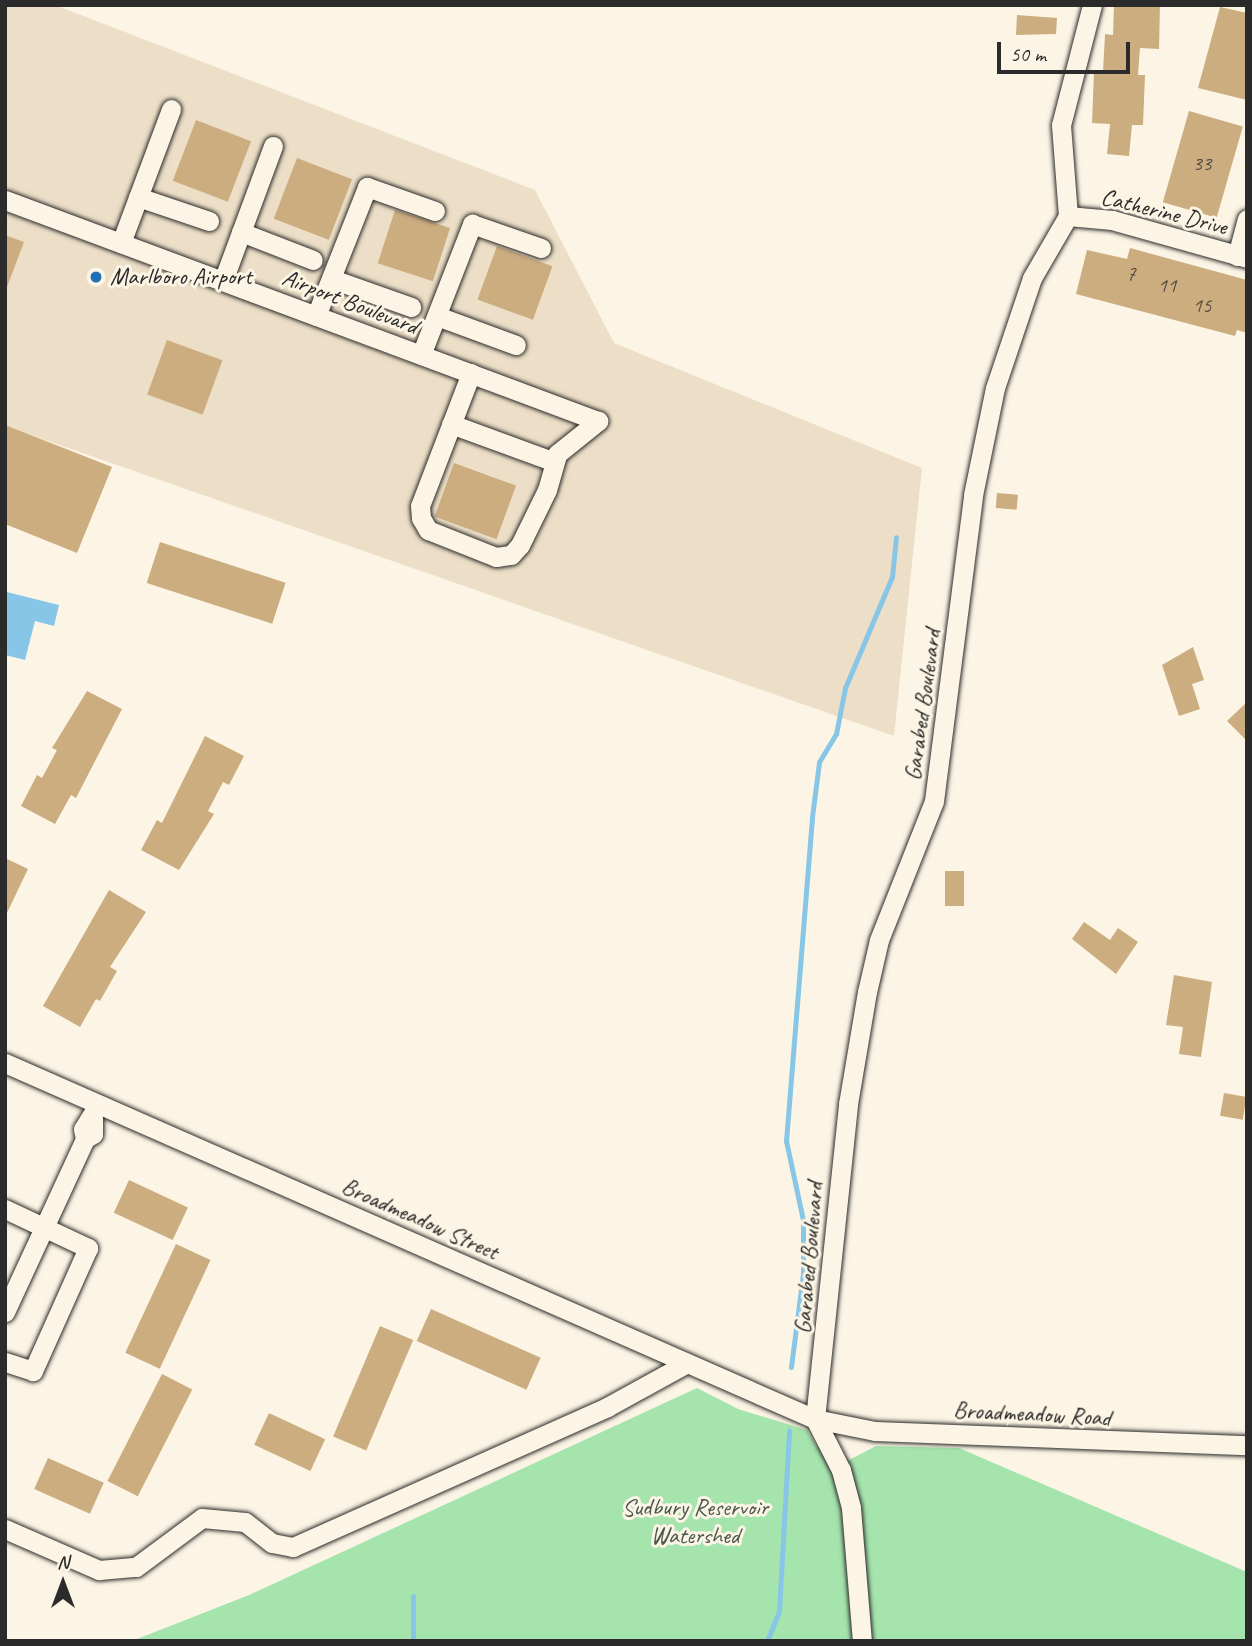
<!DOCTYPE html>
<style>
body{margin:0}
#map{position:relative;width:1252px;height:1646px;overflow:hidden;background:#fcf5e5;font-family:Caveat,sans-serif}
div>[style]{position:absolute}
.built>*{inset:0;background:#eddfc7}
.green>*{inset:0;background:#a5e4ad}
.water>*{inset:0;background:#87c6e7}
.stream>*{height:5px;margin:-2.5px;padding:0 2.5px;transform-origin:2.5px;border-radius:2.5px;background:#87c6e7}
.building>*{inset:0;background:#cbad80;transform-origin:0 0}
.roads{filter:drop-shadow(0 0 2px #2b2b2b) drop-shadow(0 0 2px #2b2b2b)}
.minor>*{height:19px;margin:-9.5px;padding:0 9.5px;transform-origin:9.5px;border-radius:9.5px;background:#fcf5e5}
.dots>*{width:19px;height:19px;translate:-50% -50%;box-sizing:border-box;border:4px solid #fcf5e5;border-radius:50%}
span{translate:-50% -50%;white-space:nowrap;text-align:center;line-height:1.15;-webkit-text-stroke:6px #fcf5e5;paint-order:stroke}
.number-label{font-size:21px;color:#534c40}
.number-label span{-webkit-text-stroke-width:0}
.street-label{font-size:24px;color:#2b2b2b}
.poi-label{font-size:24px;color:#2b2b2b}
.left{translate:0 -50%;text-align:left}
.park-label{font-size:24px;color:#4a594c}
.frame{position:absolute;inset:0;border:7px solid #2b2b2b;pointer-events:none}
.north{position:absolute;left:28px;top:1548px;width:70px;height:70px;-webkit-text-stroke:5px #fcf5e5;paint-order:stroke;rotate:0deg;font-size:19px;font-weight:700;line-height:28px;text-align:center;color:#2b2b2b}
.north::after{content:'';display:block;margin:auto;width:24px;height:32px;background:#2b2b2b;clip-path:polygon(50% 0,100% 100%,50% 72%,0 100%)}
.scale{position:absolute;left:997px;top:42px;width:133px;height:32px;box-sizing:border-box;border:4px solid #2b2b2b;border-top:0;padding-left:9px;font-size:21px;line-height:24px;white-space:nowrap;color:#2b2b2b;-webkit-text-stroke:5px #fcf5e5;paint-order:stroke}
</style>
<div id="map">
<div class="built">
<i style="clip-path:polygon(5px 5px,55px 5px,535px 190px,614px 343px,922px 468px,894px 736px,5px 426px)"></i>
</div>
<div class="green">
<i style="clip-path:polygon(697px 1388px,738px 1409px,807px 1430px,816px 1446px,849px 1460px,876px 1446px,959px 1448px,1247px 1572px,1247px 1641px,132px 1641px,249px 1595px)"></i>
</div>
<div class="water">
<i style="clip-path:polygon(7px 592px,59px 605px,54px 626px,35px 621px,25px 660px,5px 655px)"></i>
</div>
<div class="stream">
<i style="left:791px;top:1367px;width:95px;rotate:-82.7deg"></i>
<i style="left:803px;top:1273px;width:53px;rotate:-90deg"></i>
<i style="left:803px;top:1220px;width:81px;rotate:-102.1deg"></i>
<i style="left:786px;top:1141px;width:325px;rotate:-85.4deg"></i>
<i style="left:812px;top:817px;width:55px;rotate:-82.7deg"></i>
<i style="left:819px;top:762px;width:33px;rotate:-59deg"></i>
<i style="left:836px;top:734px;width:47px;rotate:-78.9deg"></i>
<i style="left:845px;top:688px;width:121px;rotate:-67.1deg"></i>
<i style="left:892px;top:577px;width:40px;rotate:-84.3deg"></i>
<i style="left:413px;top:1596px;width:45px;rotate:90deg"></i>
<i style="left:767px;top:1641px;width:32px;rotate:-68deg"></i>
<i style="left:779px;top:1611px;width:181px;rotate:-86.8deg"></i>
</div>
<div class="building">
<i style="clip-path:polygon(1114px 5px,1160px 5px,1159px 49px,1140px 48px,1138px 75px,1145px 75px,1143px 125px,1132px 125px,1129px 156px,1107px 154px,1110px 124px,1092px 123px,1094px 72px,1103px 72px,1105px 34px,1113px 35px)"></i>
<i style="clip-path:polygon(1220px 7px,1247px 13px,1247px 100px,1198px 88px)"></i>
<i style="clip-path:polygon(1017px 15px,1057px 18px,1056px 34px,1016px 35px)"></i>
<i style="left:1189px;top:111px;width:56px;height:95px;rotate:16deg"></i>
<i style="left:196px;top:120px;width:59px;height:65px;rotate:21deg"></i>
<i style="left:297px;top:158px;width:59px;height:65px;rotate:21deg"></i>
<i style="left:395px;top:210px;width:58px;height:56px;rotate:18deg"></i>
<i style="clip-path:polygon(5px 235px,24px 242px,7px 287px,5px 287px)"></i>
<i style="left:497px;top:246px;width:59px;height:57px;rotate:20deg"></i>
<i style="clip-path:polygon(1130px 248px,1247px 280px,1247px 333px,1237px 330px,1235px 336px,1076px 294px,1087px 250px,1127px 259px)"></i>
<i style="left:167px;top:340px;width:59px;height:58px;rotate:20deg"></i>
<i style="clip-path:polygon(5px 425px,112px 467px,77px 553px,5px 524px)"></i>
<i style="left:454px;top:463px;width:66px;height:57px;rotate:20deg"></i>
<i style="left:997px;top:493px;width:21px;height:15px;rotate:5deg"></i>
<i style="left:160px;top:542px;width:132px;height:43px;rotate:18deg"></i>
<i style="clip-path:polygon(1193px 647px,1204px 680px,1192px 684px,1200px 709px,1179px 716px,1162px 665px)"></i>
<i style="clip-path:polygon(87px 691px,122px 709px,76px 798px,71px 795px,55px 824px,21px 806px,37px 775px,42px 778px,57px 750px,52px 748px)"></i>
<i style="clip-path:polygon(1247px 702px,1247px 741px,1227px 721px)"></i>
<i style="clip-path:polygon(205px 736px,244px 756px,229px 785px,223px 782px,208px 811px,214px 814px,179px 870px,141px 850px,157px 820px,162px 823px)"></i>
<i style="clip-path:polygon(5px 858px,28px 869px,5px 917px)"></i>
<i style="left:945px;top:871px;width:19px;height:35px"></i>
<i style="clip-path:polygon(109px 890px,146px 912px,110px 967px,117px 971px,100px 1001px,96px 999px,80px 1027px,43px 1006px)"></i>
<i style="clip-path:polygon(1084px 922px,1110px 940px,1118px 928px,1138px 942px,1116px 974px,1072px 939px)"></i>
<i style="clip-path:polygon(1174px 975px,1212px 982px,1201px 1057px,1179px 1054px,1183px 1027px,1166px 1025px)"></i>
<i style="left:1224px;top:1093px;width:23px;height:23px;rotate:10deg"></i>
<i style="left:129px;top:1180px;width:65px;height:36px;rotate:25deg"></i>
<i style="left:176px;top:1244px;width:38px;height:120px;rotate:25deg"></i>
<i style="left:431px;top:1309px;width:120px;height:35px;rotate:24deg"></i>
<i style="left:380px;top:1326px;width:36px;height:120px;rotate:23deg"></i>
<i style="left:162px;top:1374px;width:34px;height:120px;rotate:27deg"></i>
<i style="left:269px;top:1413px;width:62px;height:35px;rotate:25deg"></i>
<i style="left:48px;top:1458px;width:61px;height:34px;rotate:24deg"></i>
</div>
<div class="roads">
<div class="minor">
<i style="left:138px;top:197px;width:75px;rotate:18.7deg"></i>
<i style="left:5px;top:200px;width:633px;rotate:20.44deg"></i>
<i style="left:1068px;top:216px;width:44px;rotate:5.2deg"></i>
<i style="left:1112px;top:220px;width:140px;rotate:15.7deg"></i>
<i style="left:241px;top:232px;width:77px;rotate:21.3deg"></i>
<i style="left:121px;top:243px;width:143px;rotate:-69.5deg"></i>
<i style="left:1237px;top:256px;width:38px;rotate:-75deg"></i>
<i style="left:332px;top:279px;width:84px;rotate:19.5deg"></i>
<i style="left:223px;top:281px;width:144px;rotate:-69.7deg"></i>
<i style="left:316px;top:316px;width:139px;rotate:-68.4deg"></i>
<i style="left:367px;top:187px;width:72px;rotate:19.4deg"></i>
<i style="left:437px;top:316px;width:84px;rotate:20.2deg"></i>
<i style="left:421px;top:355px;width:141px;rotate:-68.7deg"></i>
<i style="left:472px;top:224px;width:73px;rotate:19.2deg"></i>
<i style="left:471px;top:373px;width:142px;rotate:111deg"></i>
<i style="left:420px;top:506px;width:12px;rotate:85deg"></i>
<i style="left:421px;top:518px;width:14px;rotate:60deg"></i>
<i style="left:428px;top:530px;width:73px;rotate:21.7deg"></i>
<i style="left:496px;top:557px;width:15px;rotate:-8deg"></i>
<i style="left:511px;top:555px;width:13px;rotate:-48deg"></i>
<i style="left:520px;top:545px;width:61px;rotate:-63.9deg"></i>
<i style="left:547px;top:490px;width:37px;rotate:-74deg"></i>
<i style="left:557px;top:454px;width:53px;rotate:-38.8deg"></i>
<i style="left:451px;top:424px;width:108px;rotate:20.1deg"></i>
<i style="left:5px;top:1063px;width:885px;rotate:23.73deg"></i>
<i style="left:815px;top:1419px;width:61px;rotate:11.3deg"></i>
<i style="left:875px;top:1431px;width:372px;rotate:2.2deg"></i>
<i style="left:93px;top:1118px;width:16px;rotate:90deg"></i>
<i style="left:93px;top:1134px;width:9px;rotate:148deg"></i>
<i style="left:85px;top:1139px;width:10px;rotate:-101deg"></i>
<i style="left:83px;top:1129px;width:28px;rotate:-58deg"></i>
<i style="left:5px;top:1209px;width:92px;rotate:25.2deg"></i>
<i style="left:88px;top:1248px;width:135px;rotate:114.1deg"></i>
<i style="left:33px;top:1371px;width:29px;rotate:-162deg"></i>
<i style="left:5px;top:1312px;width:191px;rotate:-65.2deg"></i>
<i style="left:815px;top:1419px;width:317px;rotate:-84deg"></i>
<i style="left:848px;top:1104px;width:114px;rotate:-80.4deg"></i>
<i style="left:867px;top:992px;width:53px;rotate:-77deg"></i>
<i style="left:879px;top:940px;width:149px;rotate:-68.4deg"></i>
<i style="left:934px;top:801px;width:308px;rotate:-82.7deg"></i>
<i style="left:973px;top:495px;width:109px;rotate:-78.4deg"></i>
<i style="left:995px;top:388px;width:116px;rotate:-71.4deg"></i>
<i style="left:1032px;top:278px;width:72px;rotate:-59.9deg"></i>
<i style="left:1068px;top:216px;width:91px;rotate:-94.4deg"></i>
<i style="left:1061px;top:125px;width:124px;rotate:-75.5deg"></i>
<i style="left:815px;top:1419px;width:57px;rotate:63deg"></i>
<i style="left:841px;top:1470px;width:39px;rotate:75deg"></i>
<i style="left:851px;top:1508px;width:133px;rotate:85.3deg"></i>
<i style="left:5px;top:1529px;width:103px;rotate:23.6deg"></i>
<i style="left:99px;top:1570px;width:37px;rotate:-5deg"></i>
<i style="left:136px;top:1567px;width:82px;rotate:-36.6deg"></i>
<i style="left:202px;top:1518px;width:43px;rotate:5.3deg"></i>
<i style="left:245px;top:1522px;width:34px;rotate:38deg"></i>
<i style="left:272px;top:1543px;width:21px;rotate:11deg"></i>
<i style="left:293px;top:1547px;width:344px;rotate:-24deg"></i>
<i style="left:607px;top:1407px;width:91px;rotate:-28.8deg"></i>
</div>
</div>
<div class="dots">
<i style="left:96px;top:277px;background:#1f6fb2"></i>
</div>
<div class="number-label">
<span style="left:1202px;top:163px">33</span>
<span style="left:1131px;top:273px">7</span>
<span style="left:1167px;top:285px">11</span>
<span style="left:1202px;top:305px">15</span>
</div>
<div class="street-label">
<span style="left:1164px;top:212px;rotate:14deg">Catherine Drive</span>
<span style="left:350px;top:302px;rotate:21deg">Airport Boulevard</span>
<span style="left:923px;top:705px;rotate:-82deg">Garabed Boulevard</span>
<span style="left:420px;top:1219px;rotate:24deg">Broadmeadow Street</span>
<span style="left:809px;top:1258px;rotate:-85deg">Garabed Boulevard</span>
<span style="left:1032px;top:1414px;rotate:3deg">Broadmeadow Road</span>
</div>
<div class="poi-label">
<span class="left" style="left:110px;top:277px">Marlboro Airport</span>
</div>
<div class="park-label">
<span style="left:695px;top:1522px">Sudbury Reservoir<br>Watershed</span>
</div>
<div class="frame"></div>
<div class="north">N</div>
<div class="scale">50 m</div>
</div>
